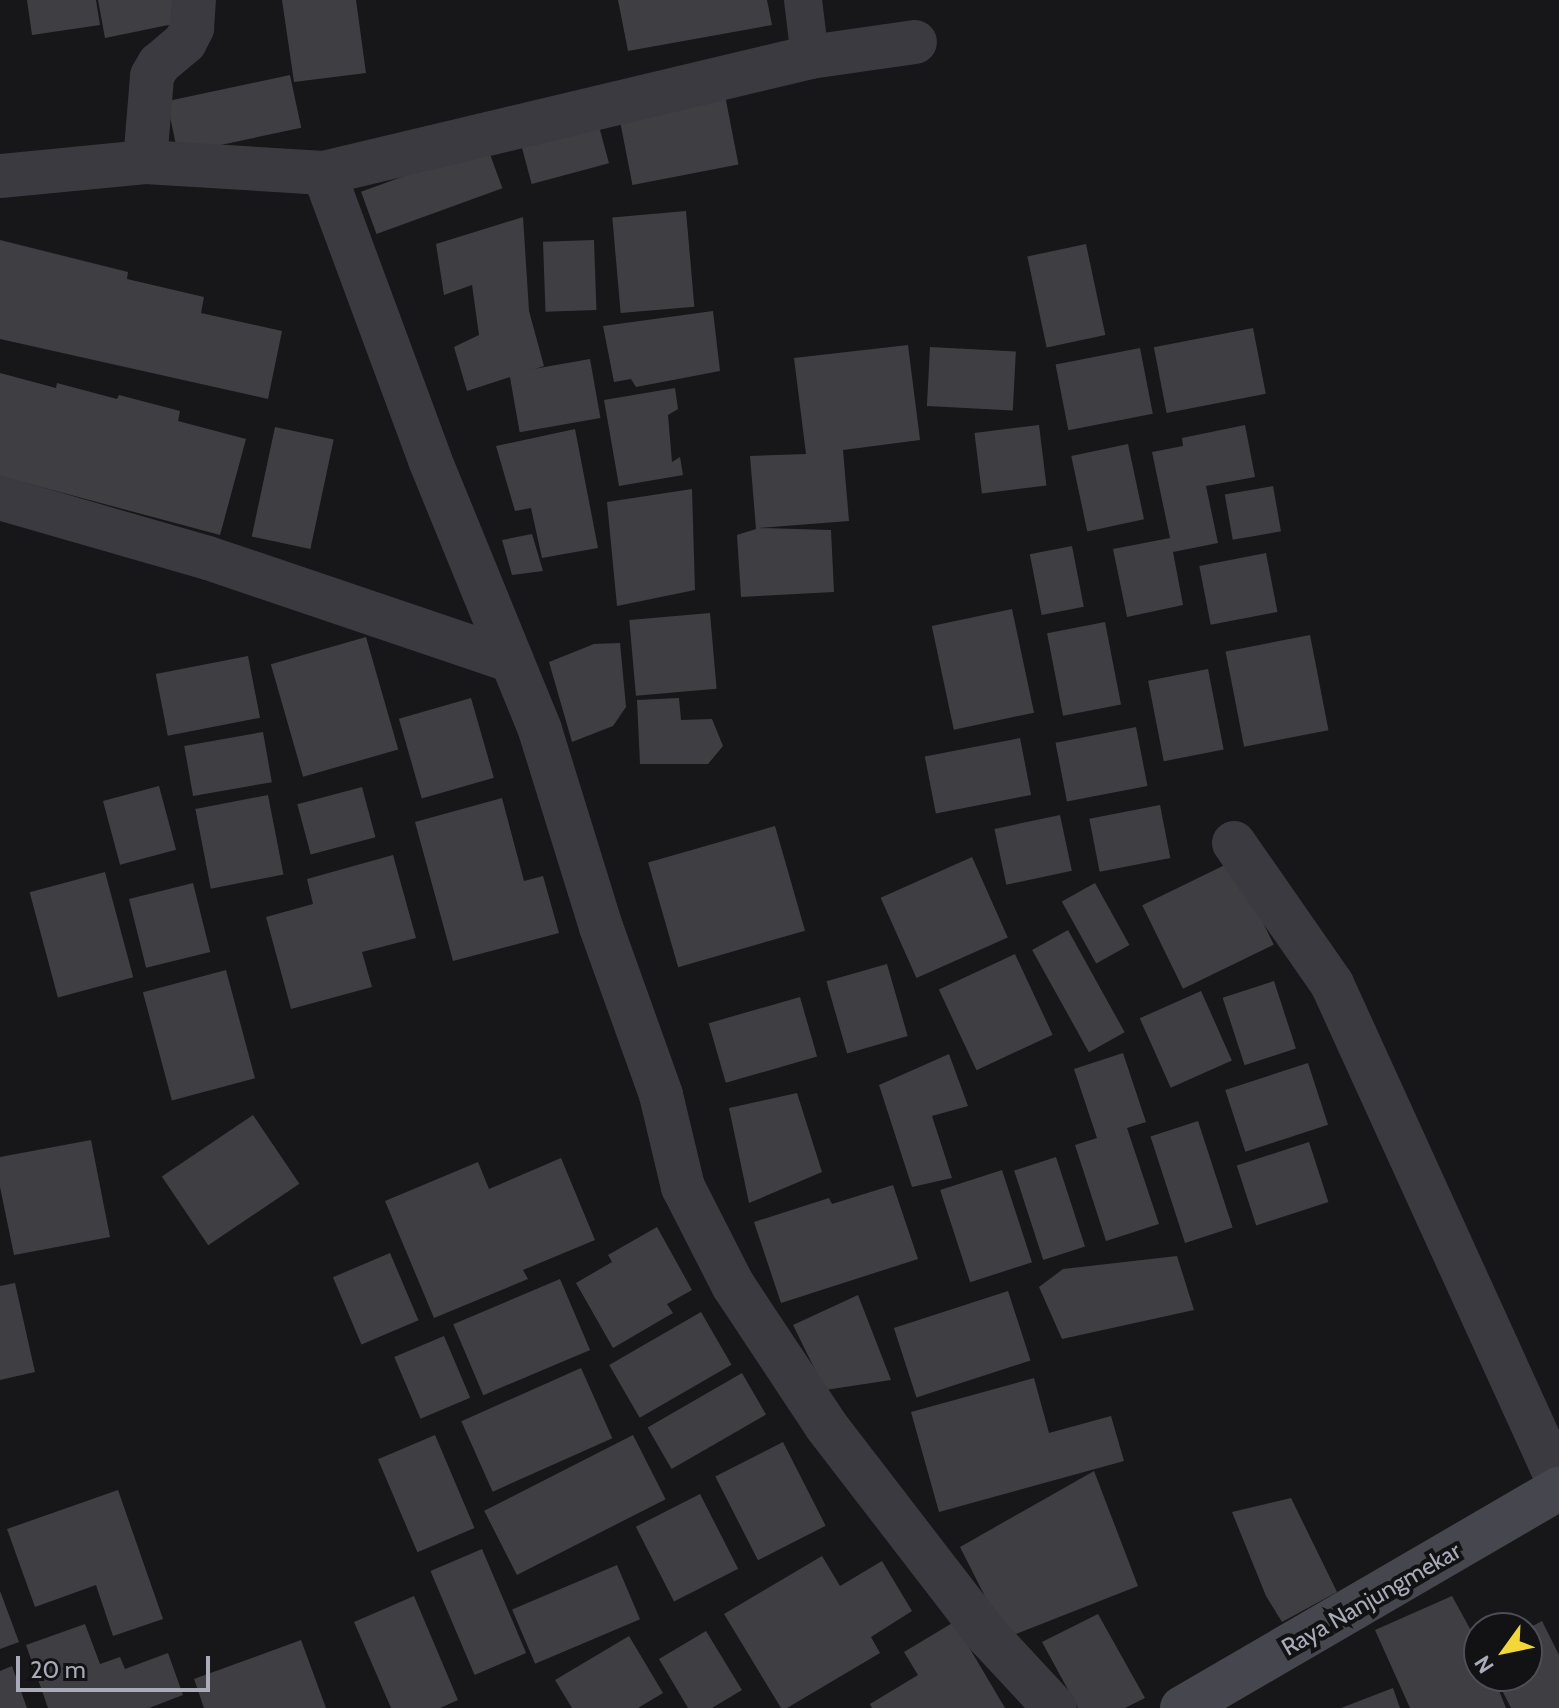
<!DOCTYPE html>
<style>
body{margin:0}
#map{position:relative;width:1559px;height:1708px;overflow:hidden;background:#171719;font-family:Cabin,sans-serif}
div>[style]{position:absolute}
.building>*{inset:0;background:#3f3f43;transform-origin:0 0}
.service>*{height:38px;margin:-19px;padding:0 19px;transform-origin:19px;border-radius:19px;background:#3a3a40}
.minor>*{height:44px;margin:-22px;padding:0 22px;transform-origin:22px;border-radius:22px;background:#3a3a40}
.secondary>*{height:44px;margin:-22px;padding:0 22px;transform-origin:22px;border-radius:22px;background:#46464e}
span{translate:-50% -50%;white-space:nowrap;text-align:center;line-height:1.15;-webkit-text-stroke:8px #121214;paint-order:stroke}
.street-label{font-size:24px;color:#a9abb9}
.north{position:absolute;left:1463px;top:1612px;width:80px;height:80px;box-sizing:border-box;background:#121214;border:2px solid #4e4f56;border-radius:50%;rotate:237deg;font-size:22px;font-weight:700;line-height:32px;text-align:center;color:#a9abb9}
.north::after{content:'';display:block;margin:auto;width:28px;height:36px;background:#f1d838;clip-path:polygon(50% 0,100% 100%,50% 72%,0 100%)}
.scale{position:absolute;left:16px;top:1656px;width:194px;height:36px;box-sizing:border-box;border:4px solid #a9abb9;border-top:0;padding-left:10px;font-size:24px;line-height:28px;white-space:nowrap;color:#a9abb9;-webkit-text-stroke:6px #121214;paint-order:stroke}
</style>
<div id="map">
<div class="building">
<i style="clip-path:polygon(27px 0,96px 0,100px 25px,32px 35px)"></i>
<i style="clip-path:polygon(98px 0,185px 0,188px 21px,105px 38px)"></i>
<i style="clip-path:polygon(282px 0,356px 0,366px 73px,294px 82px)"></i>
<i style="clip-path:polygon(618px 0,767px 0,772px 25px,628px 51px)"></i>
<i style="left:290px;top:75px;width:54px;height:126px;rotate:78deg"></i>
<i style="left:723px;top:85px;width:81px;height:108px;rotate:79deg"></i>
<i style="left:596px;top:115px;width:50px;height:80px;rotate:75deg"></i>
<i style="left:487px;top:146px;width:45px;height:134px;rotate:70deg"></i>
<i style="left:686px;top:211px;width:96px;height:74px;rotate:85deg"></i>
<i style="clip-path:polygon(523px 217px,529px 311px,544px 366px,467px 391px,454px 347px,479px 335px,472px 285px,444px 295px,436px 244px)"></i>
<i style="clip-path:polygon(0 240px,128px 272px,127px 279px,204px 297px,201px 313px,282px 331px,268px 399px,0 339px)"></i>
<i style="left:594px;top:240px;width:70px;height:51px;rotate:88deg"></i>
<i style="left:1086px;top:244px;width:93px;height:60px;rotate:78deg"></i>
<i style="clip-path:polygon(713px 311px,720px 371px,636px 387px,631px 379px,614px 382px,603px 326px)"></i>
<i style="left:1253px;top:328px;width:67px;height:101px;rotate:79deg"></i>
<i style="clip-path:polygon(908px 345px,920px 440px,843px 450px,849px 521px,759px 528px,831px 530px,834px 592px,741px 597px,737px 535px,756px 529px,750px 456px,806px 454px,794px 358px)"></i>
<i style="left:930px;top:347px;width:86px;height:59px;rotate:3deg"></i>
<i style="left:1140px;top:348px;width:67px;height:86px;rotate:79deg"></i>
<i style="left:590px;top:359px;width:60px;height:82px;rotate:80deg"></i>
<i style="clip-path:polygon(0 373px,56px 388px,57px 383px,117px 399px,119px 395px,180px 411px,178px 421px,246px 439px,220px 535px,0 476px)"></i>
<i style="clip-path:polygon(675px 388px,678px 409px,668px 415px,672px 462px,680px 457px,683px 475px,619px 486px,604px 400px)"></i>
<i style="left:1039px;top:425px;width:61px;height:65px;rotate:83deg"></i>
<i style="clip-path:polygon(1245px 425px,1255px 477px,1206px 486px,1218px 543px,1173px 552px,1183px 605px,1127px 617px,1113px 549px,1170px 538px,1152px 452px,1183px 446px,1182px 438px)"></i>
<i style="left:275px;top:427px;width:60px;height:112px;rotate:12deg"></i>
<i style="clip-path:polygon(575px 429px,598px 548px,542px 558px,531px 508px,515px 511px,496px 446px)"></i>
<i style="left:1128px;top:444px;width:77px;height:58px;rotate:78deg"></i>
<i style="left:1273px;top:486px;width:46px;height:49px;rotate:80deg"></i>
<i style="clip-path:polygon(692px 489px,695px 590px,617px 606px,607px 502px)"></i>
<i style="clip-path:polygon(532px 534px,543px 571px,512px 575px,502px 540px)"></i>
<i style="left:1072px;top:546px;width:62px;height:43px;rotate:79deg"></i>
<i style="left:1266px;top:553px;width:60px;height:68px;rotate:79deg"></i>
<i style="left:1012px;top:609px;width:106px;height:82px;rotate:78deg"></i>
<i style="left:710px;top:613px;width:76px;height:81px;rotate:85deg"></i>
<i style="left:1105px;top:622px;width:84px;height:59px;rotate:79deg"></i>
<i style="left:1310px;top:635px;width:97px;height:86px;rotate:79deg"></i>
<i style="left:366px;top:637px;width:117px;height:99px;rotate:74deg"></i>
<i style="clip-path:polygon(620px 643px,626px 707px,613px 726px,572px 742px,549px 662px,594px 644px)"></i>
<i style="left:248px;top:656px;width:63px;height:94px;rotate:79deg"></i>
<i style="left:1208px;top:669px;width:82px;height:61px;rotate:79deg"></i>
<i style="left:471px;top:698px;width:83px;height:75px;rotate:74deg"></i>
<i style="clip-path:polygon(679px 698px,681px 720px,712px 719px,723px 746px,708px 764px,640px 764px,637px 700px)"></i>
<i style="left:1136px;top:727px;width:60px;height:82px;rotate:79deg"></i>
<i style="left:263px;top:732px;width:51px;height:80px;rotate:80deg"></i>
<i style="left:1020px;top:738px;width:58px;height:97px;rotate:79deg"></i>
<i style="left:159px;top:786px;width:66px;height:58px;rotate:75deg"></i>
<i style="left:362px;top:787px;width:52px;height:67px;rotate:75deg"></i>
<i style="left:268px;top:795px;width:81px;height:74px;rotate:79deg"></i>
<i style="clip-path:polygon(502px 798px,524px 881px,543px 876px,559px 933px,453px 961px,415px 822px)"></i>
<i style="left:1160px;top:805px;width:54px;height:72px;rotate:79deg"></i>
<i style="left:1060px;top:815px;width:57px;height:67px;rotate:78deg"></i>
<i style="left:775px;top:826px;width:109px;height:132px;rotate:74deg"></i>
<i style="clip-path:polygon(393px 855px,416px 938px,362px 952px,372px 987px,291px 1009px,266px 917px,313px 904px,307px 879px)"></i>
<i style="left:972px;top:857px;width:88px;height:100px;rotate:66deg"></i>
<i style="left:1233px;top:861px;width:93px;height:101px;rotate:64deg"></i>
<i style="left:105px;top:872px;width:109px;height:78px;rotate:75deg"></i>
<i style="left:193px;top:883px;width:71px;height:66px;rotate:76deg"></i>
<i style="left:1095px;top:883px;width:71px;height:38px;rotate:61deg"></i>
<i style="left:1068px;top:930px;width:117px;height:41px;rotate:61deg"></i>
<i style="left:1015px;top:954px;width:89px;height:84px;rotate:65deg"></i>
<i style="left:887px;top:964px;width:75px;height:63px;rotate:74deg"></i>
<i style="left:226px;top:970px;width:112px;height:86px;rotate:75deg"></i>
<i style="left:1274px;top:981px;width:71px;height:54px;rotate:72deg"></i>
<i style="left:1201px;top:991px;width:76px;height:67px;rotate:66deg"></i>
<i style="left:800px;top:997px;width:62px;height:95px;rotate:74deg"></i>
<i style="clip-path:polygon(1123px 1053px,1146px 1122px,1127px 1128px,1159px 1224px,1106px 1241px,1075px 1145px,1097px 1138px,1074px 1069px)"></i>
<i style="clip-path:polygon(949px 1054px,968px 1106px,932px 1116px,952px 1178px,912px 1187px,879px 1085px)"></i>
<i style="left:1308px;top:1063px;width:65px;height:87px;rotate:72deg"></i>
<i style="clip-path:polygon(797px 1093px,822px 1172px,749px 1203px,729px 1108px)"></i>
<i style="left:253px;top:1115px;width:83px;height:110px;rotate:56deg"></i>
<i style="left:1198px;top:1121px;width:112px;height:50px;rotate:72deg"></i>
<i style="clip-path:polygon(91px 1140px,110px 1237px,14px 1255px,0 1187px,0 1157px)"></i>
<i style="left:1309px;top:1142px;width:63px;height:76px;rotate:72deg"></i>
<i style="left:1056px;top:1157px;width:94px;height:44px;rotate:72deg"></i>
<i style="clip-path:polygon(561px 1158px,595px 1240px,523px 1270px,528px 1279px,434px 1318px,385px 1201px,478px 1162px,489px 1189px)"></i>
<i style="left:1002px;top:1170px;width:97px;height:65px;rotate:72deg"></i>
<i style="clip-path:polygon(893px 1185px,918px 1259px,781px 1303px,754px 1222px,829px 1198px,832px 1204px)"></i>
<i style="clip-path:polygon(657px 1227px,692px 1290px,667px 1304px,673px 1313px,613px 1348px,576px 1283px,612px 1262px,608px 1255px)"></i>
<i style="left:390px;top:1253px;width:73px;height:62px;rotate:67deg"></i>
<i style="clip-path:polygon(1177px 1256px,1194px 1310px,1062px 1339px,1039px 1287px,1063px 1269px)"></i>
<i style="left:560px;top:1279px;width:77px;height:116px;rotate:67deg"></i>
<i style="clip-path:polygon(15px 1283px,35px 1372px,0 1380px,0 1286px)"></i>
<i style="left:1008px;top:1291px;width:73px;height:120px;rotate:72deg"></i>
<i style="clip-path:polygon(858px 1295px,891px 1380px,825px 1390px,793px 1325px)"></i>
<i style="left:701px;top:1312px;width:61px;height:106px;rotate:60deg"></i>
<i style="left:444px;top:1336px;width:67px;height:54px;rotate:67deg"></i>
<i style="left:581px;top:1368px;width:77px;height:131px;rotate:66deg"></i>
<i style="left:742px;top:1373px;width:48px;height:109px;rotate:60deg"></i>
<i style="clip-path:polygon(1034px 1378px,1049px 1433px,1111px 1416px,1124px 1461px,939px 1512px,911px 1412px)"></i>
<i style="left:435px;top:1435px;width:101px;height:62px;rotate:67deg"></i>
<i style="left:633px;top:1435px;width:72px;height:167px;rotate:63deg"></i>
<i style="left:783px;top:1442px;width:94px;height:76px;rotate:63deg"></i>
<i style="clip-path:polygon(1094px 1471px,1138px 1586px,1006px 1638px,960px 1547px)"></i>
<i style="clip-path:polygon(118px 1490px,163px 1619px,113px 1636px,96px 1585px,35px 1607px,7px 1529px)"></i>
<i style="left:700px;top:1494px;width:84px;height:72px;rotate:63deg"></i>
<i style="clip-path:polygon(1291px 1498px,1337px 1592px,1282px 1622px,1266px 1596px,1232px 1512px)"></i>
<i style="left:482px;top:1549px;width:113px;height:56px;rotate:67deg"></i>
<i style="clip-path:polygon(822px 1556px,840px 1586px,882px 1561px,912px 1611px,871px 1637px,880px 1653px,787px 1708px,781px 1708px,724px 1614px)"></i>
<i style="left:617px;top:1565px;width:59px;height:114px;rotate:67deg"></i>
<i style="clip-path:polygon(0 1591px,19px 1642px,0 1649px)"></i>
<i style="clip-path:polygon(414px 1596px,458px 1700px,440px 1708px,391px 1708px,354px 1622px)"></i>
<i style="clip-path:polygon(1452px 1596px,1479px 1645px,1479px 1676px,1493px 1676px,1506px 1708px,1410px 1708px,1375px 1630px)"></i>
<i style="clip-path:polygon(1098px 1614px,1145px 1698px,1125px 1708px,1078px 1708px,1042px 1642px)"></i>
<i style="clip-path:polygon(1542px 1621px,1559px 1655px,1559px 1708px,1511px 1708px,1495px 1676px,1527px 1676px,1527px 1629px)"></i>
<i style="clip-path:polygon(954px 1622px,1005px 1708px,872px 1708px,870px 1704px,918px 1675px,904px 1652px)"></i>
<i style="clip-path:polygon(85px 1624px,100px 1664px,120px 1657px,125px 1669px,168px 1653px,183px 1695px,149px 1708px,48px 1708px,26px 1645px)"></i>
<i style="clip-path:polygon(706px 1631px,742px 1690px,712px 1708px,688px 1708px,659px 1659px)"></i>
<i style="clip-path:polygon(629px 1636px,663px 1693px,638px 1708px,572px 1708px,555px 1680px)"></i>
<i style="clip-path:polygon(301px 1640px,326px 1708px,204px 1708px,194px 1679px)"></i>
<i style="clip-path:polygon(12px 1666px,27px 1708px,0 1708px,0 1671px)"></i>
<i style="clip-path:polygon(1393px 1688px,1400px 1708px,1341px 1708px)"></i>
</div>
<div class="service">
<i style="left:803px;top:0;width:57px;rotate:83deg"></i>
</div>
<div class="minor">
<i style="left:145px;top:162px;width:86px;rotate:-85.3deg"></i>
<i style="left:152px;top:76px;width:14px;rotate:-60deg"></i>
<i style="left:159px;top:64px;width:34px;rotate:-40deg"></i>
<i style="left:185px;top:42px;width:16px;rotate:-63deg"></i>
<i style="left:192px;top:28px;width:28px;rotate:-86deg"></i>
<i style="left:324px;top:173px;width:500px;rotate:-13.4deg"></i>
<i style="left:810px;top:57px;width:106px;rotate:-8.1deg"></i>
<i style="left:0;top:176px;width:146px;rotate:-5.5deg"></i>
<i style="left:145px;top:162px;width:179px;rotate:3.5deg"></i>
<i style="left:324px;top:173px;width:306px;rotate:69.7deg"></i>
<i style="left:430px;top:460px;width:292px;rotate:67.8deg"></i>
<i style="left:540px;top:730px;width:206px;rotate:72.8deg"></i>
<i style="left:601px;top:927px;width:178px;rotate:70.3deg"></i>
<i style="left:661px;top:1095px;width:95px;rotate:76.6deg"></i>
<i style="left:683px;top:1187px;width:110px;rotate:63deg"></i>
<i style="left:733px;top:1285px;width:170px;rotate:56.5deg"></i>
<i style="left:827px;top:1427px;width:264px;rotate:52.4deg"></i>
<i style="left:988px;top:1636px;width:98px;rotate:47.1deg"></i>
<i style="left:0;top:498px;width:216px;rotate:16.1deg"></i>
<i style="left:208px;top:558px;width:321px;rotate:18.7deg"></i>
<i style="left:1234px;top:843px;width:172px;rotate:55.2deg"></i>
<i style="left:1332px;top:984px;width:548px;rotate:65.54deg"></i>
</div>
<div class="secondary">
<i style="left:1182px;top:1708px;width:436px;rotate:-30.2deg"></i>
</div>
<div class="street-label">
<span style="left:1371px;top:1599px;rotate:-30deg">Raya Nanjungmekar</span>
</div>
<div class="north">N</div>
<div class="scale">20 m</div>
</div>
